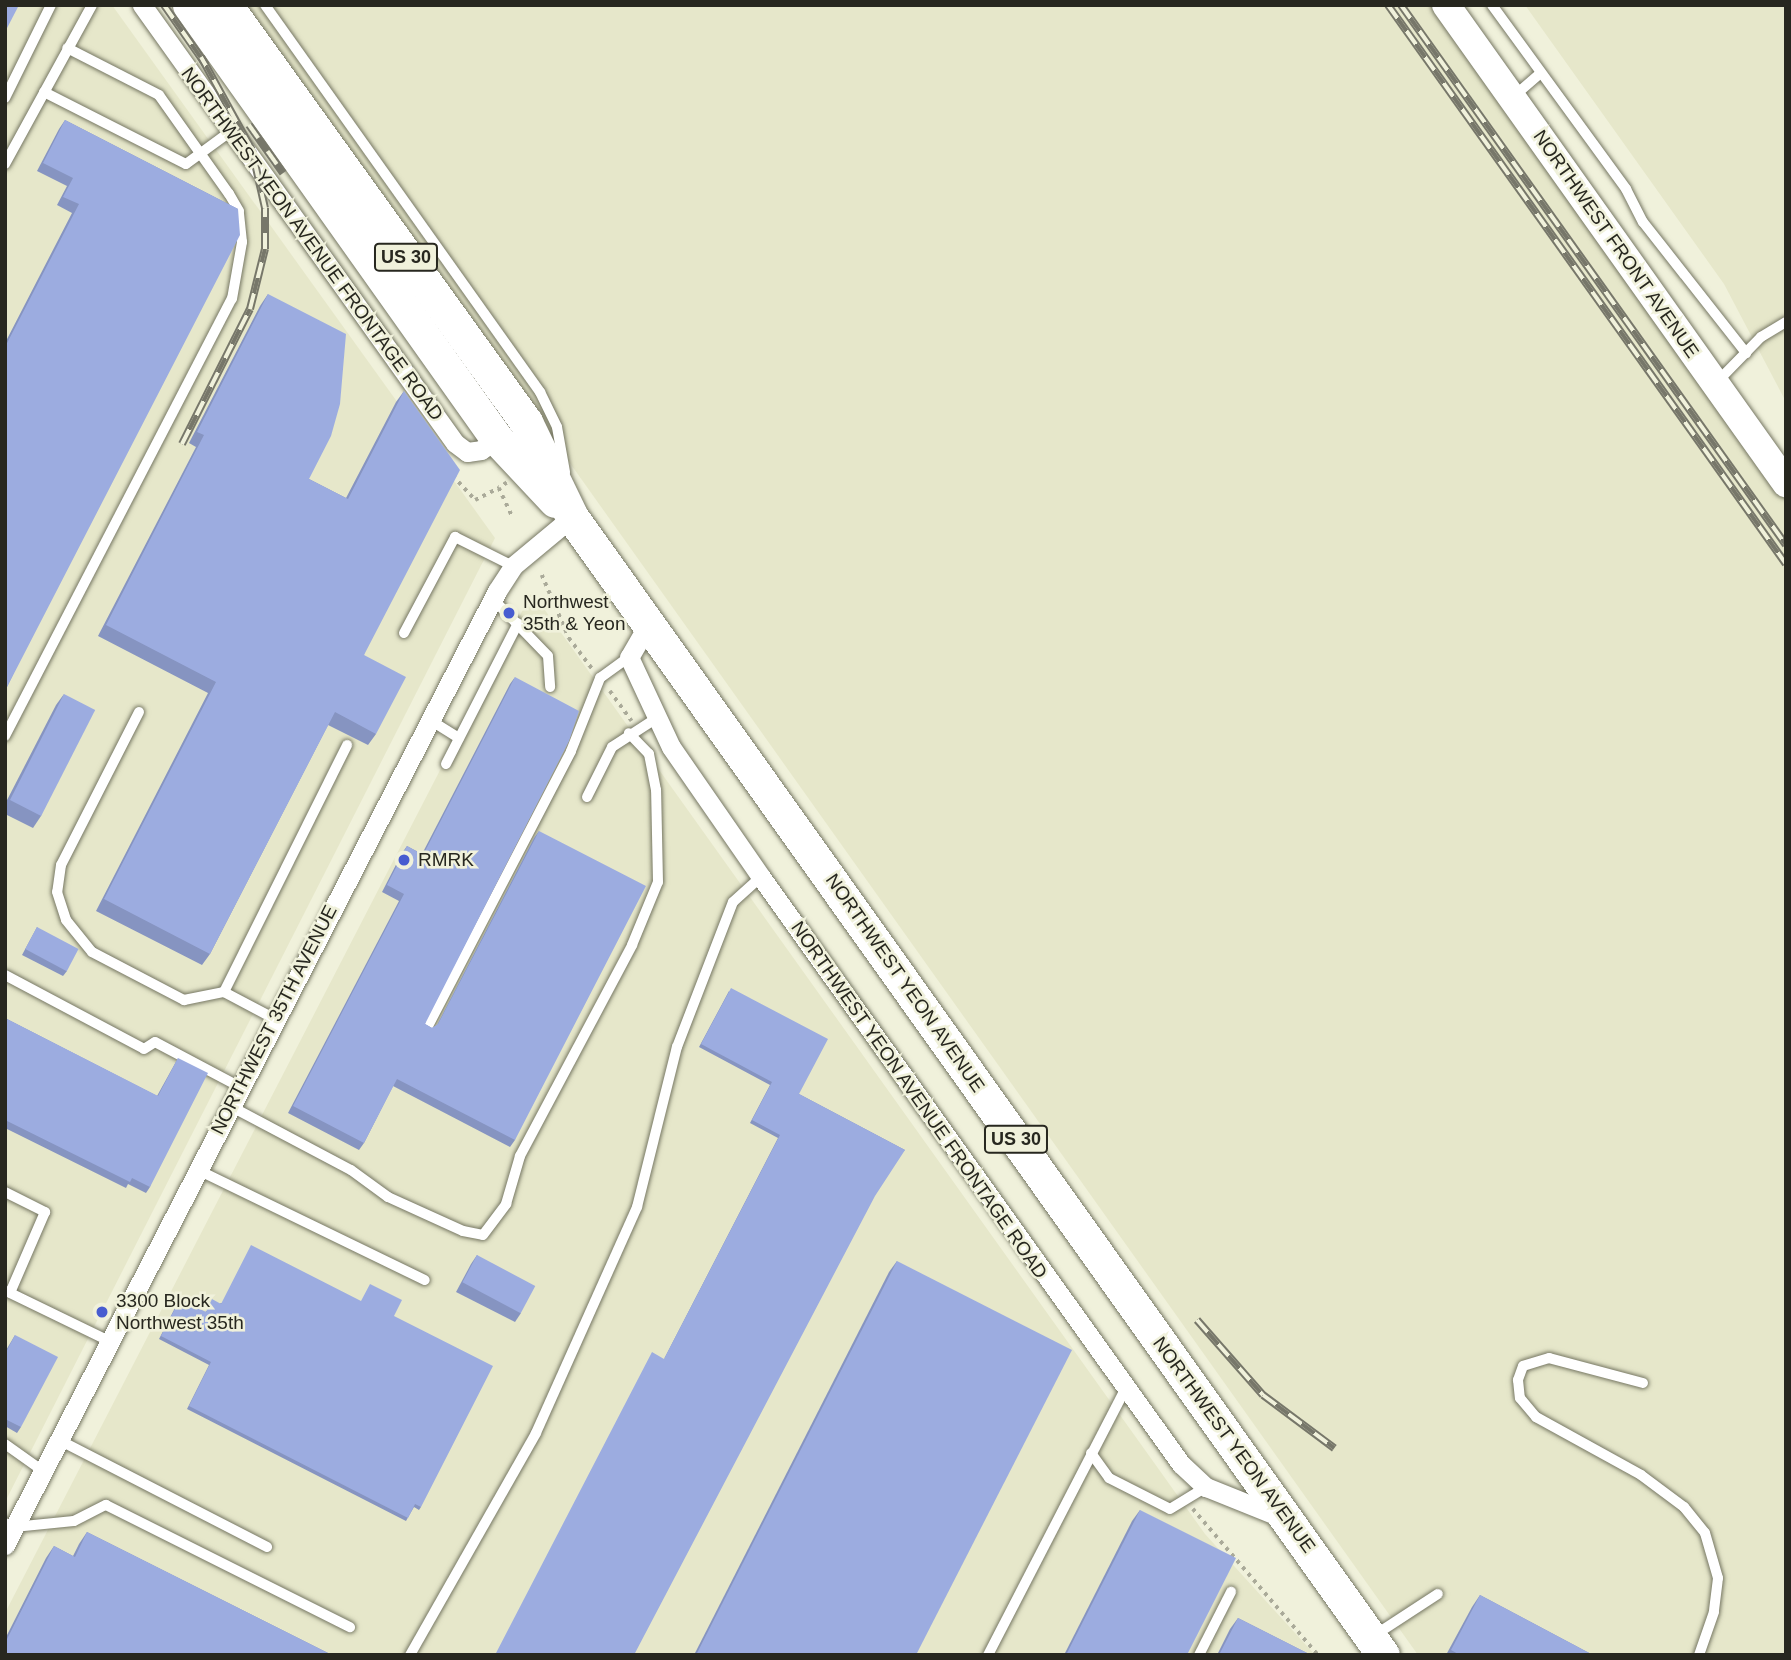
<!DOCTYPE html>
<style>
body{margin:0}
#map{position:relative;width:1791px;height:1660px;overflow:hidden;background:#f0f1db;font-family:Arial,sans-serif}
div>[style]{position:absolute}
.built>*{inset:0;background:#e6e7ca}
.path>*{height:3.5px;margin-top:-1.75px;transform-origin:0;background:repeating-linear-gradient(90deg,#aa9 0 3.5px,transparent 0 8.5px)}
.roads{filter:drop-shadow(0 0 2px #767763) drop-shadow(0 0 2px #767763)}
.service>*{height:10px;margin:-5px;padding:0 5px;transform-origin:5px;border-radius:5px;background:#fff}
.minor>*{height:19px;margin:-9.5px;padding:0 9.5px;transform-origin:9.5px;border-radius:9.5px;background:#fff}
.secondary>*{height:28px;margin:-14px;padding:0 14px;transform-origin:14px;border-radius:14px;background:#fff}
.trunk>*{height:33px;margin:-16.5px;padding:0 16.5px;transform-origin:16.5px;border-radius:16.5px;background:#fff}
.rail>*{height:8px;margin-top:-4px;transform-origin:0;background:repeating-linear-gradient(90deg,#f0f1db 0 16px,#77776a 0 32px);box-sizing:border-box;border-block:2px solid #77776a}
.wall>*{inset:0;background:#8694c1}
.building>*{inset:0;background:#9cace0;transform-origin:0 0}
.dots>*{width:19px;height:19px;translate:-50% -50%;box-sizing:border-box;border:4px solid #f0f1db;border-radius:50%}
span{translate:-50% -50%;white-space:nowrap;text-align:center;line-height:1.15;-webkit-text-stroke:5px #f0f1db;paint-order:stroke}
.shield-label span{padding:2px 5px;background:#f0f1db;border:2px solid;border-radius:5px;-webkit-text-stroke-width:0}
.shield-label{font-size:18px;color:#27271f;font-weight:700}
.street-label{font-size:19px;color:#27271f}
.poi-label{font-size:19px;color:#27271f}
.left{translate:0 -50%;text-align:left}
.frame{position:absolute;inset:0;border:7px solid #27271f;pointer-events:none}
</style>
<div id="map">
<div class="built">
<i style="clip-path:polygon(5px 5px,112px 5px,495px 538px,5px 1502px)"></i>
<i style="clip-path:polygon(244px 5px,1432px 5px,1786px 500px,1786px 1655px,1418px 1655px)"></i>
<i style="clip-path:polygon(1525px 5px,1786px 5px,1786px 402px,1724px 284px)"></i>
<i style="clip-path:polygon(532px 592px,1205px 1534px,1315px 1655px,5px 1655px,5px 1613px)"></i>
</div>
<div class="path">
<i style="left:453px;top:476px;width:33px;rotate:47deg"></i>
<i style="left:475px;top:500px;width:27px;rotate:-27deg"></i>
<i style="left:507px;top:483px;width:9px;rotate:148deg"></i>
<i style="left:499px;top:488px;width:33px;rotate:65deg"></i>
<i style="left:542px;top:575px;width:69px;rotate:66.8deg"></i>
<i style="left:569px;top:638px;width:38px;rotate:53deg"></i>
<i style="left:610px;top:691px;width:37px;rotate:54deg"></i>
<i style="left:1193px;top:1509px;width:192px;rotate:49.4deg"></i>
</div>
<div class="roads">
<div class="service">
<i style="left:265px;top:5px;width:475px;rotate:54.6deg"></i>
<i style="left:540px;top:392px;width:39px;rotate:64deg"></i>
<i style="left:557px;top:427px;width:46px;rotate:79.9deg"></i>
<i style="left:1492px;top:5px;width:228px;rotate:53.9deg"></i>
<i style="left:1626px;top:189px;width:37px;rotate:63deg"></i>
<i style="left:1643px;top:222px;width:167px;rotate:51.8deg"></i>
<i style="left:44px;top:92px;width:159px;rotate:26.9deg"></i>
<i style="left:186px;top:164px;width:56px;rotate:-36.3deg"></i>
<i style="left:1513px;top:97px;width:37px;rotate:-41deg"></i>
<i style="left:5px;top:98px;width:104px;rotate:-63.7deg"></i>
<i style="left:5px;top:164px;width:181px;rotate:-61.3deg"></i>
<i style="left:1718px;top:381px;width:62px;rotate:-45.7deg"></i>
<i style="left:1761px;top:337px;width:29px;rotate:-31deg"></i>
<i style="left:493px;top:599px;width:79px;rotate:46deg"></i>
<i style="left:548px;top:656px;width:31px;rotate:86deg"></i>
<i style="left:404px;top:633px;width:109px;rotate:-62deg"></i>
<i style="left:455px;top:537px;width:65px;rotate:26.6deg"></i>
<i style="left:139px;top:712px;width:172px;rotate:117deg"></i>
<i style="left:61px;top:865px;width:27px;rotate:98deg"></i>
<i style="left:57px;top:892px;width:29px;rotate:72deg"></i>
<i style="left:66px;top:920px;width:41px;rotate:50.9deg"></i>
<i style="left:92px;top:952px;width:104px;rotate:27.6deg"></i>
<i style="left:184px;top:1000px;width:41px;rotate:-11.3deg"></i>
<i style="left:430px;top:720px;width:34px;rotate:32deg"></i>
<i style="left:5px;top:736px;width:492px;rotate:-62.6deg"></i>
<i style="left:232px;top:299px;width:58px;rotate:-80deg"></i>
<i style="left:242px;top:242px;width:31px;rotate:-96deg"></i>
<i style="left:239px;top:211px;width:20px;rotate:-120deg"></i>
<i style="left:229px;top:194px;width:121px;rotate:-125.3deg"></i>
<i style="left:159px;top:95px;width:103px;rotate:-152.9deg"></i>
<i style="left:446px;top:764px;width:158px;rotate:-62.9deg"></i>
<i style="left:587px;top:797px;width:56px;rotate:-63.4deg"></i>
<i style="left:612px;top:747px;width:57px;rotate:-32.9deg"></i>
<i style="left:5px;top:975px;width:157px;rotate:28deg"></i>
<i style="left:144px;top:1049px;width:13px;rotate:-32deg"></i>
<i style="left:155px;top:1042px;width:96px;rotate:27.9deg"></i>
<i style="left:275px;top:1019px;width:58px;rotate:-152.1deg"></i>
<i style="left:224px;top:992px;width:276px;rotate:-63.5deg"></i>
<i style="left:427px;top:1028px;width:312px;rotate:-62.5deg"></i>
<i style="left:571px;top:751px;width:79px;rotate:-68.3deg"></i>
<i style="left:600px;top:678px;width:36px;rotate:-36deg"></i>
<i style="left:230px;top:1106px;width:137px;rotate:27.9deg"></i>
<i style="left:351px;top:1170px;width:46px;rotate:36.1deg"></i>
<i style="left:388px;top:1197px;width:82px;rotate:24.4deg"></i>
<i style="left:463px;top:1231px;width:20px;rotate:11deg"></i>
<i style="left:483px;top:1235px;width:39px;rotate:-53deg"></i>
<i style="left:506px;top:1204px;width:50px;rotate:-73.7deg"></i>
<i style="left:520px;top:1156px;width:239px;rotate:-62deg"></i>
<i style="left:632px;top:945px;width:68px;rotate:-67.6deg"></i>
<i style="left:658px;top:882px;width:92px;rotate:-91.2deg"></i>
<i style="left:656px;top:790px;width:37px;rotate:-101deg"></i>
<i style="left:649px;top:754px;width:29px;rotate:-134deg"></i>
<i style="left:198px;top:1170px;width:252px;rotate:25.9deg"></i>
<i style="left:5px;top:1192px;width:45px;rotate:26.6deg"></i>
<i style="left:45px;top:1212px;width:88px;rotate:113.4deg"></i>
<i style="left:6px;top:1291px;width:114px;rotate:25.9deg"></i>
<i style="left:1643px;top:1383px;width:97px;rotate:-165.1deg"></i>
<i style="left:1549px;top:1358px;width:27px;rotate:163deg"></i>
<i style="left:1523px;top:1366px;width:15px;rotate:110deg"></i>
<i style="left:1518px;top:1380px;width:18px;rotate:84deg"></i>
<i style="left:1520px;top:1398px;width:25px;rotate:50deg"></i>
<i style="left:1536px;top:1417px;width:120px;rotate:28.9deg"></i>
<i style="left:1641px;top:1475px;width:54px;rotate:36.7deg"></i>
<i style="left:1684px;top:1507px;width:33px;rotate:51deg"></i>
<i style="left:1705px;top:1533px;width:47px;rotate:73.9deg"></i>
<i style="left:1718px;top:1578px;width:34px;rotate:97deg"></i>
<i style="left:1714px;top:1612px;width:46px;rotate:109.2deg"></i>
<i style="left:59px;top:1440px;width:234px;rotate:27.2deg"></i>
<i style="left:5px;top:1444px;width:47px;rotate:35.4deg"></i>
<i style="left:1091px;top:1453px;width:31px;rotate:54deg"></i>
<i style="left:1109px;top:1478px;width:68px;rotate:26.9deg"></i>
<i style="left:1170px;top:1509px;width:42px;rotate:-31.4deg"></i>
<i style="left:5px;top:1523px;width:10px;rotate:24deg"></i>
<i style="left:14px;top:1527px;width:60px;rotate:-5.7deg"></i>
<i style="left:74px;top:1521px;width:36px;rotate:-27deg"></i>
<i style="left:106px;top:1505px;width:273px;rotate:26.6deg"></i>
<i style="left:1375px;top:1635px;width:75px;rotate:-33.1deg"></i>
<i style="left:410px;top:1655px;width:255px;rotate:-60.4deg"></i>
<i style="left:536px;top:1433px;width:248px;rotate:-65.9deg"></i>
<i style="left:637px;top:1207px;width:165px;rotate:-76deg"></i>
<i style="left:677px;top:1047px;width:155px;rotate:-68.9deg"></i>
<i style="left:733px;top:902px;width:38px;rotate:-42deg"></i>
<i style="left:988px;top:1655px;width:299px;rotate:-62.7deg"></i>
<i style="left:1199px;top:1655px;width:71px;rotate:-63.1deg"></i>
</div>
<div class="minor">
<i style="left:142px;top:5px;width:538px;rotate:54.45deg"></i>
<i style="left:455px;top:443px;width:15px;rotate:37deg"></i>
<i style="left:467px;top:452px;width:14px;rotate:-8deg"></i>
<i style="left:481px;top:450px;width:19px;rotate:-35deg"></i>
<i style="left:649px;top:623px;width:39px;rotate:120deg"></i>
<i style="left:629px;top:657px;width:99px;rotate:65deg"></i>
<i style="left:671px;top:747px;width:158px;rotate:55.3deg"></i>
<i style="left:761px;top:877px;width:722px;rotate:54.42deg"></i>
<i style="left:1181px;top:1464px;width:34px;rotate:43deg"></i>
<i style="left:1206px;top:1487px;width:83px;rotate:21.9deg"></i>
<i style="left:5px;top:1545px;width:1073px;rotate:-62.72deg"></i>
<i style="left:497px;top:591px;width:30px;rotate:-57deg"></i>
<i style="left:513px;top:566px;width:77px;rotate:-39.7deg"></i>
</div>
<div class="secondary">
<i style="left:1446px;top:5px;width:587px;rotate:54.58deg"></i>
</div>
<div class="trunk">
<i style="left:189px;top:5px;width:532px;rotate:54.64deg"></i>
<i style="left:497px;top:439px;width:85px;rotate:46.9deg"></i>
<i style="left:226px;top:5px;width:514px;rotate:54.27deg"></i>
<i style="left:526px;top:422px;width:106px;rotate:64.2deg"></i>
<i style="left:572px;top:517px;width:1397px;rotate:54.52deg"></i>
</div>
</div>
<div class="rail">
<i style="left:164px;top:5px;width:73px;rotate:55deg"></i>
<i style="left:1388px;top:5px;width:686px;rotate:54.55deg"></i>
<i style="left:1401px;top:5px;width:663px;rotate:54.51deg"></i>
<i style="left:249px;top:125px;width:59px;rotate:54.7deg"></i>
<i style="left:182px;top:444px;width:151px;rotate:-63.3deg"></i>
<i style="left:250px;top:309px;width:62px;rotate:-76deg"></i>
<i style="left:265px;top:249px;width:41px;rotate:-90deg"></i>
<i style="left:265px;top:208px;width:59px;rotate:-102.6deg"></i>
<i style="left:252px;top:150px;width:106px;rotate:-118.7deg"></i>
<i style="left:1197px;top:1320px;width:100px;rotate:48.7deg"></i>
<i style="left:1263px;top:1395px;width:89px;rotate:36.7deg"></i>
</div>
<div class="wall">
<i style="clip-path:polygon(65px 120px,238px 209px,5px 691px,5px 343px,72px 213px,57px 205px,67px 186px,37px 171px,59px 129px)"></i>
<i style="clip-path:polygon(268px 294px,309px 479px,346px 498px,396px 402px,404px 391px,364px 655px,376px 734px,368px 745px,328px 725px,210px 954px,202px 965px,96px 911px,208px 693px,98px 636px,196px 447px,189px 443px,260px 306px)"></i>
<i style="clip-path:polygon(515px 677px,425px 1024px,432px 1028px,437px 1025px,534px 838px,539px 831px,515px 1140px,510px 1147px,393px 1086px,364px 1143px,359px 1150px,288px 1113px,399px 901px,382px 892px,402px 853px,407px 846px,422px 854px,510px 684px)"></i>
<i style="clip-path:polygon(64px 694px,41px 816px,33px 828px,5px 814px,5px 804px,56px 705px)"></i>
<i style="clip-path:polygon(37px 927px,67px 971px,63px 976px,22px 955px)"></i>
<i style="clip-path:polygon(729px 991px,799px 1094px,905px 1150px,664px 1359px,778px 1138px,750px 1123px,770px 1085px,699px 1047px)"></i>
<i style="clip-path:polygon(5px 1018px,157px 1096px,178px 1058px,150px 1187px,146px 1193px,128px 1184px,126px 1188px,5px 1128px)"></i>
<i style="clip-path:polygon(477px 1255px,521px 1313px,515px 1322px,456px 1292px,471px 1264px)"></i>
<i style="clip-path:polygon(897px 1261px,916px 1655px,694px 1655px,889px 1272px)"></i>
<i style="clip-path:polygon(361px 1301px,394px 1316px,421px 1507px,419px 1510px,414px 1507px,406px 1521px,187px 1409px,209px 1365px,159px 1339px,178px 1302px,205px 1312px,221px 1303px)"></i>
<i style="clip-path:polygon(15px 1335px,21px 1427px,17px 1433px,5px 1426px,5px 1352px)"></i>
<i style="clip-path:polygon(1140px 1510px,1187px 1655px,1064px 1655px,1132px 1521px)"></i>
<i style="clip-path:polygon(87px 1532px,332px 1655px,5px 1655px,5px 1639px,46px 1558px,54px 1546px,73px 1556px,79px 1544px)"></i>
<i style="clip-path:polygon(1480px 1595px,1593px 1655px,1446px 1655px,1472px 1607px)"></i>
<i style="clip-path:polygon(1238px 1618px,1311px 1655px,1217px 1655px,1230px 1629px)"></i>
</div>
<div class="building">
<i style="clip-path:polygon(5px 5px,19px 5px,5px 32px)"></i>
<i style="clip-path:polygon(65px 120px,238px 209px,240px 235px,5px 691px,5px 347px,79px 204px,63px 197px,73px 178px,43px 163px)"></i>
<i style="clip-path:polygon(268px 294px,346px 334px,340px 404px,331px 436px,309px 479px,348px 499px,404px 391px,460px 470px,364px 655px,406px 677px,376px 734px,335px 712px,210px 954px,104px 899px,216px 682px,106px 625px,204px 435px,197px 432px)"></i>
<i style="clip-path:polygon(515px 677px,579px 711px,569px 741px,425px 1024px,432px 1028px,438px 1024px,539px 831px,646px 886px,515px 1140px,397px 1079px,364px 1143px,293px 1106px,404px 894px,387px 885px,407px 846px,423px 855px)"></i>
<i style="left:64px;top:694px;width:35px;height:119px;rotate:27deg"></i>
<i style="left:37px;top:927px;width:47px;height:25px;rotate:28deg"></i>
<i style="clip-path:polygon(731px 988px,828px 1039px,799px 1094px,905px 1150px,875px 1196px,634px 1655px,495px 1655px,652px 1352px,664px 1359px,780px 1135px,752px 1120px,772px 1082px,701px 1044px)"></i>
<i style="clip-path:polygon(5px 1018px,158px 1096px,178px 1058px,208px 1073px,150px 1187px,132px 1178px,130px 1182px,5px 1120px)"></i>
<i style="clip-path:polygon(251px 1245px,361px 1301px,370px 1284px,402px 1300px,394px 1316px,493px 1366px,421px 1507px,415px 1504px,408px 1518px,189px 1406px,211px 1362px,161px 1336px,180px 1299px,206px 1312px,212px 1299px,221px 1304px)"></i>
<i style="left:477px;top:1255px;width:66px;height:31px;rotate:28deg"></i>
<i style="clip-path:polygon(897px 1261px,1072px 1350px,916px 1655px,696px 1655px)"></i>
<i style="clip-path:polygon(15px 1335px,58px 1357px,21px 1427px,5px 1419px,5px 1354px)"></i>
<i style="clip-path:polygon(1140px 1510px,1236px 1558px,1187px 1655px,1066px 1655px)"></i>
<i style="clip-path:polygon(87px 1532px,332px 1655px,5px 1655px,5px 1643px,54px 1546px,75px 1557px)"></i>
<i style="clip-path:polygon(1480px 1595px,1593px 1655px,1460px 1655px,1451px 1650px)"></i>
<i style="clip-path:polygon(1238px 1618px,1311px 1655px,1219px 1655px)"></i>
</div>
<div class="dots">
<i style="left:509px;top:613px;background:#475cd0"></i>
<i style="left:404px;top:860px;background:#475cd0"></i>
<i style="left:102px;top:1312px;background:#475cd0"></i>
</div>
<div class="shield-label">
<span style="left:406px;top:257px">US 30</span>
<span style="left:1016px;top:1139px">US 30</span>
</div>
<div class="street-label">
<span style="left:312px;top:244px;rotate:54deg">NORTHWEST YEON AVENUE FRONTAGE ROAD</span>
<span style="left:1616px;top:244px;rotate:55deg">NORTHWEST FRONT AVENUE</span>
<span style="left:905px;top:983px;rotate:55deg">NORTHWEST YEON AVENUE</span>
<span style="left:274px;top:1020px;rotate:-63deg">NORTHWEST 35TH AVENUE</span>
<span style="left:919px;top:1100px;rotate:55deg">NORTHWEST YEON AVENUE FRONTAGE ROAD</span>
<span style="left:1234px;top:1445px;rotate:54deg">NORTHWEST YEON AVENUE</span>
</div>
<div class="poi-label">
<span class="left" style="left:523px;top:613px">Northwest<br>35th &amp; Yeon</span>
<span class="left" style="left:418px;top:860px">RMRK</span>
<span class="left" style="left:116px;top:1312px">3300 Block<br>Northwest 35th</span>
</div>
<div class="frame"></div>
</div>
